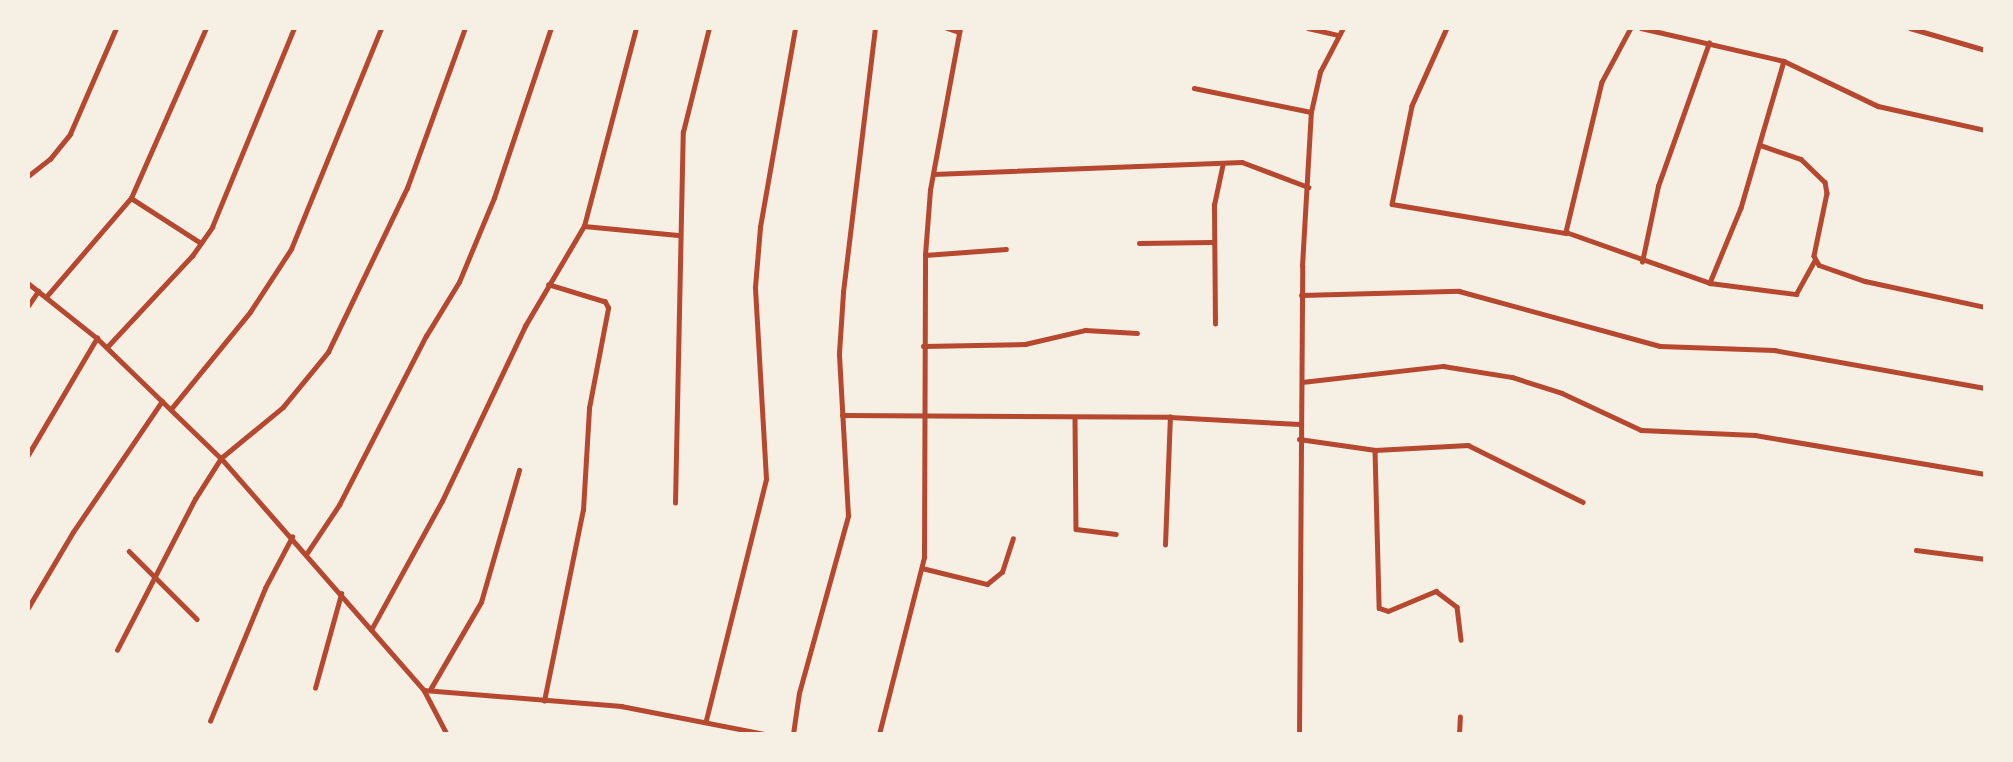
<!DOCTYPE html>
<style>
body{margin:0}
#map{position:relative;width:2013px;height:762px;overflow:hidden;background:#f6efe4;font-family:"IBM Plex Sans",sans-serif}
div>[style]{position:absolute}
.minor>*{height:4.5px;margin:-2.25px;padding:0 2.25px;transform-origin:2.25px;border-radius:2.25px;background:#b5482f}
span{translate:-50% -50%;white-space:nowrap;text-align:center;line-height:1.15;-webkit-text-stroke:6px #f6efe4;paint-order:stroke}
.frame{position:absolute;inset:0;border:30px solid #f6efe4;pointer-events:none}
</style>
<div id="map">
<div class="minor">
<i style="left:947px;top:28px;width:13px;rotate:18deg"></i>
<i style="left:1308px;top:28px;width:31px;rotate:13deg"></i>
<i style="left:1447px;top:28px;width:85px;rotate:114.2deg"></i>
<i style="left:1412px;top:106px;width:100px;rotate:101.5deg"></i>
<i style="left:1392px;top:204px;width:176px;rotate:9.5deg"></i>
<i style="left:1631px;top:28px;width:61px;rotate:118.2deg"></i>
<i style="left:1602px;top:82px;width:154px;rotate:103.5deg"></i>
<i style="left:1566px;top:232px;width:153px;rotate:19.5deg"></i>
<i style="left:1641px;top:28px;width:147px;rotate:13deg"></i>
<i style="left:1784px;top:61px;width:104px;rotate:25.6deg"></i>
<i style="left:1878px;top:106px;width:110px;rotate:12.6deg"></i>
<i style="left:1910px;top:28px;width:78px;rotate:16.3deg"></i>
<i style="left:1784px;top:61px;width:153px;rotate:106.3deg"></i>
<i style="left:1741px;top:208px;width:81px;rotate:112.5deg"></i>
<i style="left:1710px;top:283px;width:87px;rotate:7.3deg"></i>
<i style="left:1796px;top:294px;width:39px;rotate:-61deg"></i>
<i style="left:1194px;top:88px;width:119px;rotate:11.6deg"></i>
<i style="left:1760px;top:145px;width:43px;rotate:18.9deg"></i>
<i style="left:1801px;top:159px;width:33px;rotate:44deg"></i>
<i style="left:1825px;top:182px;width:11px;rotate:80deg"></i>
<i style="left:1827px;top:193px;width:64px;rotate:101.7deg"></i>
<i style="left:1814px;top:256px;width:10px;rotate:61deg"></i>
<i style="left:1819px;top:265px;width:49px;rotate:19.2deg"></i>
<i style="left:1865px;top:281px;width:123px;rotate:12.2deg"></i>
<i style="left:933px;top:174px;width:309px;rotate:-2.2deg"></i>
<i style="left:1242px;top:162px;width:71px;rotate:20.7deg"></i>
<i style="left:28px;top:176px;width:28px;rotate:-38deg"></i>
<i style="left:50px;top:159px;width:32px;rotate:-51deg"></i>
<i style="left:70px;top:134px;width:116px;rotate:-66.5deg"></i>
<i style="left:131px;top:198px;width:83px;rotate:32.7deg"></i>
<i style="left:584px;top:226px;width:94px;rotate:5.5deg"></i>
<i style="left:1139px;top:243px;width:73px;rotate:-0.8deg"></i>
<i style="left:925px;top:255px;width:81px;rotate:-4.2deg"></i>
<i style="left:1642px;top:262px;width:78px;rotate:-78.1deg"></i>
<i style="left:1658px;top:186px;width:152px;rotate:-70.4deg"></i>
<i style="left:28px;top:283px;width:88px;rotate:38.6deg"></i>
<i style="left:97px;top:338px;width:173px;rotate:44.1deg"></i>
<i style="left:221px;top:458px;width:308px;rotate:48.8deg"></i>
<i style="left:424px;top:690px;width:50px;rotate:62.4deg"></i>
<i style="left:1301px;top:295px;width:158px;rotate:-1.5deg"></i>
<i style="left:1459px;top:291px;width:208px;rotate:15.3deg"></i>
<i style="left:1660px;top:346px;width:114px;rotate:2deg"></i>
<i style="left:1774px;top:350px;width:214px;rotate:10.2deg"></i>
<i style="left:46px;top:297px;width:130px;rotate:-49.4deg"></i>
<i style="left:131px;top:198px;width:186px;rotate:-66.2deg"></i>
<i style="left:28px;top:306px;width:18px;rotate:-56deg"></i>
<i style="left:1215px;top:324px;width:119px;rotate:-90.5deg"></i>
<i style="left:1214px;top:205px;width:40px;rotate:-78deg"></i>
<i style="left:923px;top:346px;width:102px;rotate:-1.1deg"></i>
<i style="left:1025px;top:344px;width:62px;rotate:-13.1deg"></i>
<i style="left:1085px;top:330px;width:52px;rotate:3.3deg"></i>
<i style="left:107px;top:347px;width:125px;rotate:-47deg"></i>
<i style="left:192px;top:256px;width:35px;rotate:-55deg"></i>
<i style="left:212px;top:227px;width:215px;rotate:-67.6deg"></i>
<i style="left:1302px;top:382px;width:142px;rotate:-6.5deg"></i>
<i style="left:1443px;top:366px;width:70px;rotate:9.1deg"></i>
<i style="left:1512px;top:377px;width:52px;rotate:17.7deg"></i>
<i style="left:1562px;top:393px;width:87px;rotate:25.1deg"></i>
<i style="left:1641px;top:430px;width:114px;rotate:2.5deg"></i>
<i style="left:1755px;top:435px;width:233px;rotate:9.6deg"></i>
<i style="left:171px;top:409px;width:125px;rotate:-50.8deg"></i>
<i style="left:250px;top:312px;width:75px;rotate:-56.9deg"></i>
<i style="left:291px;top:249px;width:239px;rotate:-67.8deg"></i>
<i style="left:842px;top:415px;width:328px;rotate:0.3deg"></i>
<i style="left:1170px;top:417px;width:130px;rotate:3.1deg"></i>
<i style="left:1075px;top:417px;width:112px;rotate:89.5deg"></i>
<i style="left:1076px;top:529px;width:40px;rotate:7.1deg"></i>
<i style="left:1299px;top:439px;width:77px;rotate:8.2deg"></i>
<i style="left:1375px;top:450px;width:93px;rotate:-3.1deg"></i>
<i style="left:1468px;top:445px;width:128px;rotate:26.4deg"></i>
<i style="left:1375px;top:450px;width:158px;rotate:88.5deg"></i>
<i style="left:1379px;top:608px;width:9px;rotate:18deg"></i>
<i style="left:1388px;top:611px;width:52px;rotate:-22.6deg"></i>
<i style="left:1436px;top:591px;width:26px;rotate:37deg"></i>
<i style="left:1457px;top:607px;width:33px;rotate:83deg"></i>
<i style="left:28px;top:455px;width:136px;rotate:-59.5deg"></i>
<i style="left:675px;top:503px;width:371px;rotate:-88.8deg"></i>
<i style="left:683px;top:132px;width:107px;rotate:-76deg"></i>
<i style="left:1165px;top:545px;width:128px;rotate:-87.8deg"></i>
<i style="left:1916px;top:550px;width:70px;rotate:7.4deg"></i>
<i style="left:129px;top:551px;width:96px;rotate:45deg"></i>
<i style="left:307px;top:553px;width:58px;rotate:-56.3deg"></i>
<i style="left:339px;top:505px;width:190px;rotate:-62.8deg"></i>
<i style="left:426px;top:336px;width:63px;rotate:-58.6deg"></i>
<i style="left:459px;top:282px;width:91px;rotate:-67.4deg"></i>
<i style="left:494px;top:198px;width:179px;rotate:-71.5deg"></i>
<i style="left:922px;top:568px;width:67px;rotate:13.8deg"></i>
<i style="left:987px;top:584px;width:19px;rotate:-39deg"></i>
<i style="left:1002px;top:572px;width:35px;rotate:-72deg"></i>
<i style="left:28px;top:608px;width:88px;rotate:-59.4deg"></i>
<i style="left:73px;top:532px;width:158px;rotate:-55.8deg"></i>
<i style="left:371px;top:630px;width:147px;rotate:-61.2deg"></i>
<i style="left:442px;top:501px;width:194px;rotate:-64.6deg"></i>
<i style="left:525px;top:326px;width:116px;rotate:-59.5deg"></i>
<i style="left:584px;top:226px;width:205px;rotate:-75.3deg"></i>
<i style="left:117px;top:650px;width:170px;rotate:-62.7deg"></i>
<i style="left:195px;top:499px;width:49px;rotate:-57.6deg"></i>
<i style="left:221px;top:458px;width:80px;rotate:-39.4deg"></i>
<i style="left:283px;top:407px;width:71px;rotate:-50.7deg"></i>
<i style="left:328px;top:352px;width:182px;rotate:-64.3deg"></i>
<i style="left:407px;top:188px;width:170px;rotate:-70.1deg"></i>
<i style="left:315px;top:688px;width:98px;rotate:-74.5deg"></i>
<i style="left:431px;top:688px;width:99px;rotate:-59.8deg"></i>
<i style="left:481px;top:602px;width:137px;rotate:-73.9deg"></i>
<i style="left:424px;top:690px;width:198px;rotate:4.6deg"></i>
<i style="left:621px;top:706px;width:147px;rotate:11deg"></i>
<i style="left:544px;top:701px;width:195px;rotate:-78.5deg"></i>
<i style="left:583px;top:510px;width:102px;rotate:-86.6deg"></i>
<i style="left:589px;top:408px;width:102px;rotate:-79.2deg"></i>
<i style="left:608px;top:308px;width:7px;rotate:-117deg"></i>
<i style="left:605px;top:302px;width:59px;rotate:-163.1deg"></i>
<i style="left:706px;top:720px;width:248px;rotate:-76deg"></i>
<i style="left:766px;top:479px;width:192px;rotate:-93.3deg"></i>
<i style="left:755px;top:287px;width:60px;rotate:-85.2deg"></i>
<i style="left:760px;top:227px;width:202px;rotate:-80deg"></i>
<i style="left:210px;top:721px;width:144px;rotate:-67.5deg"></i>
<i style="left:265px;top:588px;width:58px;rotate:-62.1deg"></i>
<i style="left:793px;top:734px;width:41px;rotate:-81.7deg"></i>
<i style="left:799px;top:693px;width:184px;rotate:-74.5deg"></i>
<i style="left:848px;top:516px;width:163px;rotate:-93.2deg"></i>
<i style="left:839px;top:353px;width:61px;rotate:-86.2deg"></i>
<i style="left:843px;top:292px;width:266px;rotate:-83.1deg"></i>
<i style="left:879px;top:734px;width:183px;rotate:-75.7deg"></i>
<i style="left:924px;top:557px;width:302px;rotate:-89.8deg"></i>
<i style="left:925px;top:255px;width:65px;rotate:-85.6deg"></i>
<i style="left:930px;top:190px;width:165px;rotate:-79.5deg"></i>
<i style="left:1299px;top:734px;width:468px;rotate:-89.6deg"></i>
<i style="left:1302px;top:266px;width:154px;rotate:-86.7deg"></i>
<i style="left:1311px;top:112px;width:41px;rotate:-77.3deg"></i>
<i style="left:1320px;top:72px;width:50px;rotate:-62.4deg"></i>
<i style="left:1459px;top:734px;width:17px;rotate:-87deg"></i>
</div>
<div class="frame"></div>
</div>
